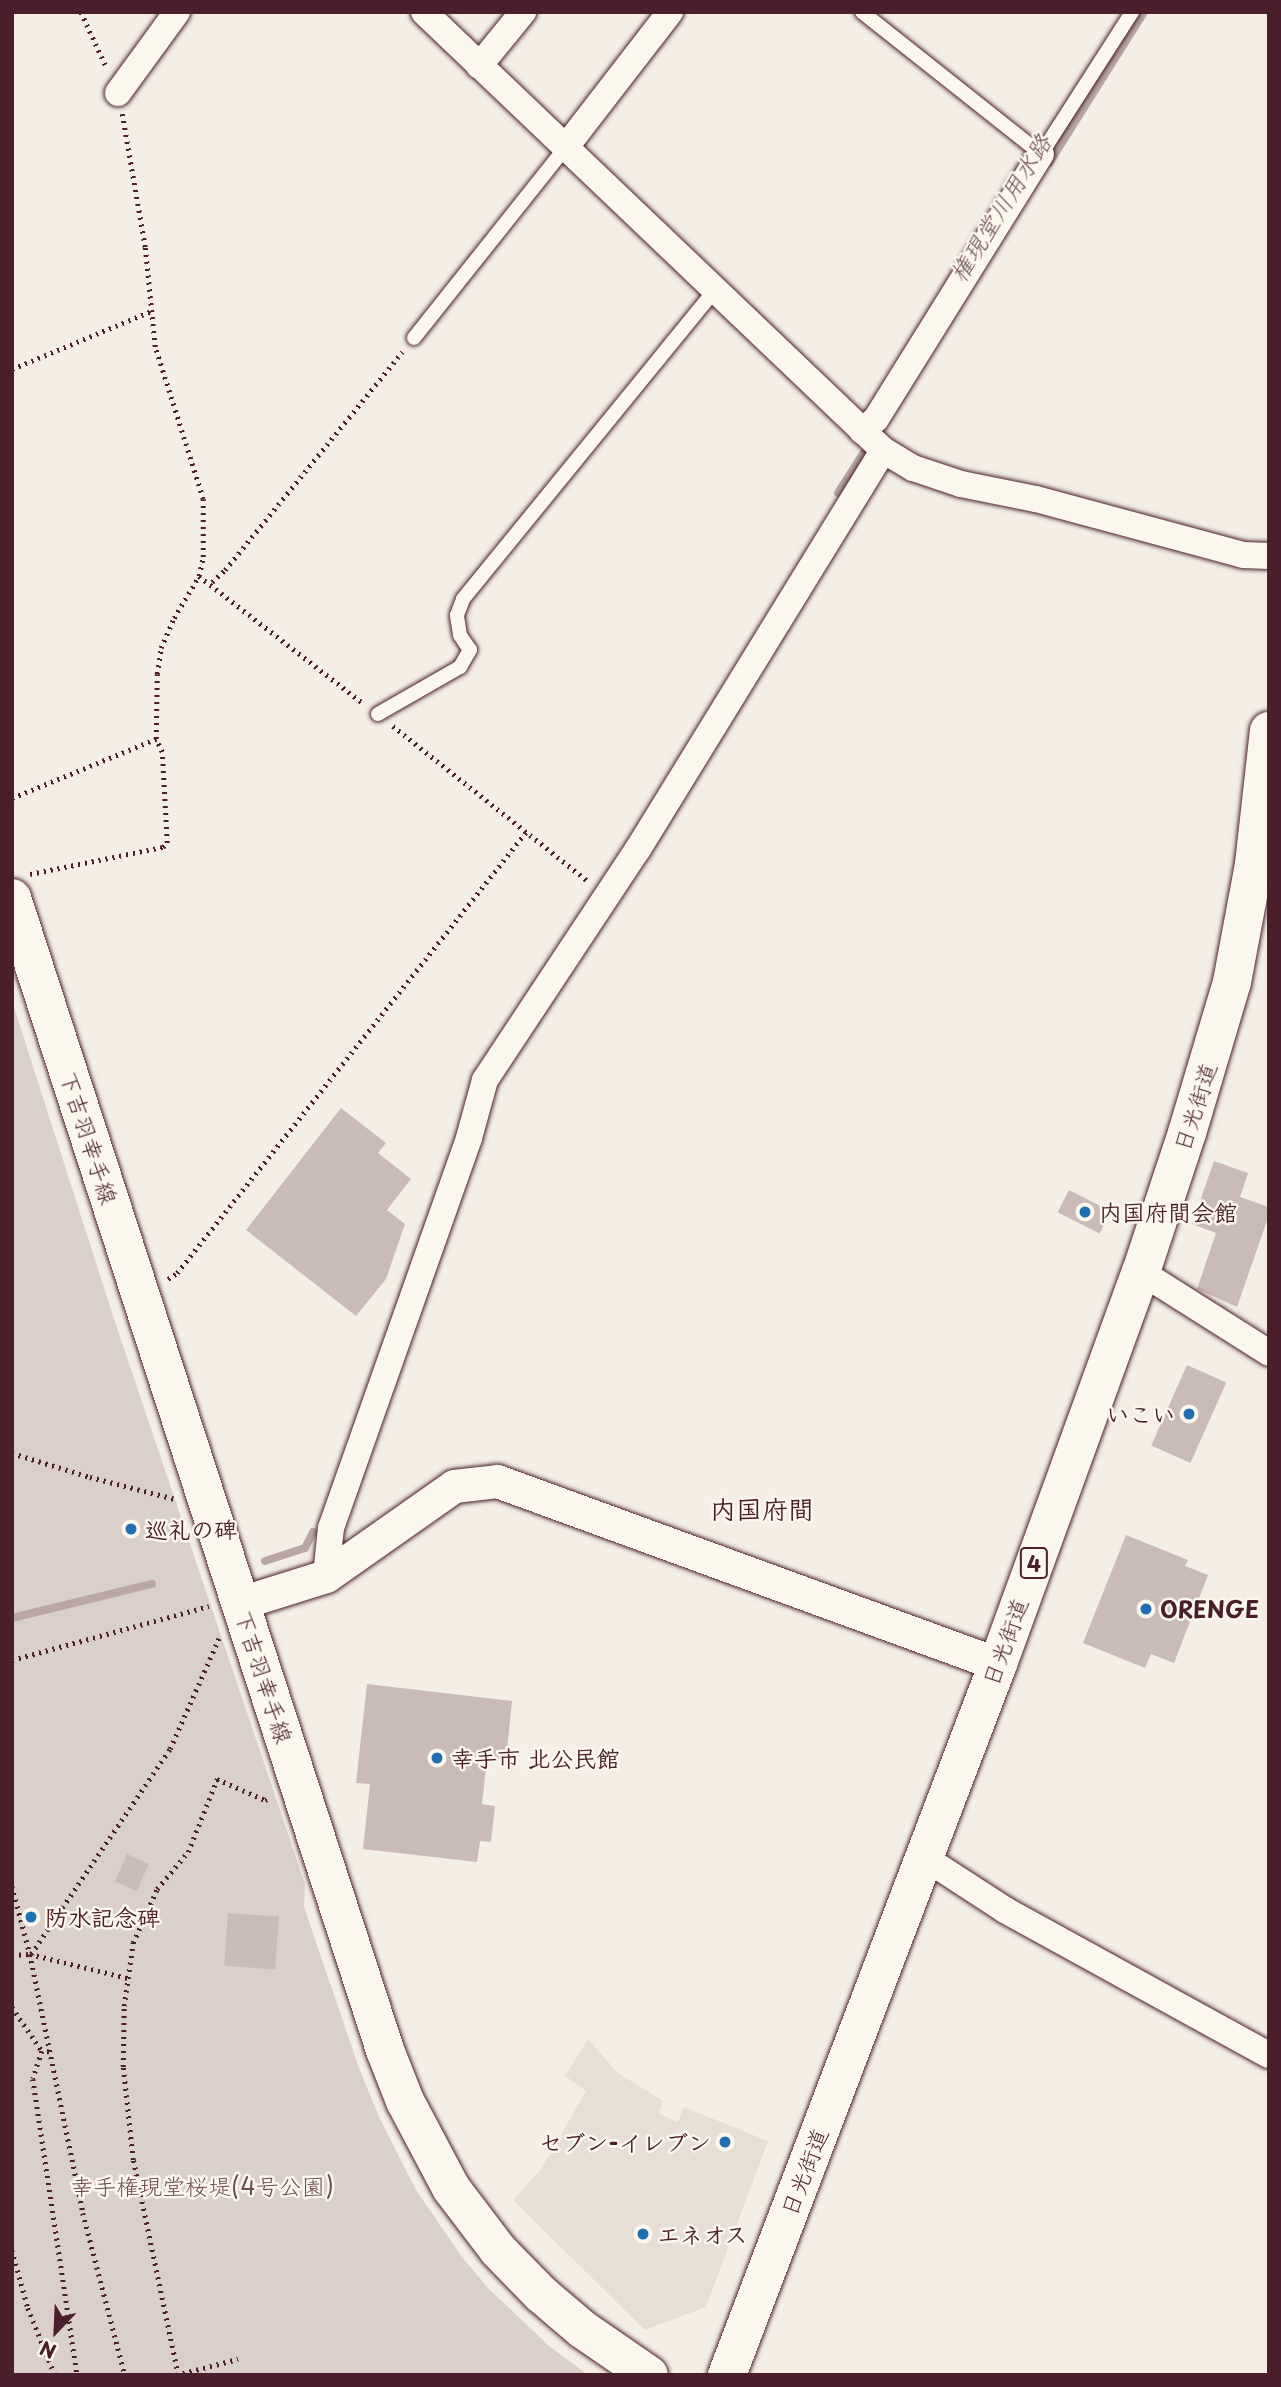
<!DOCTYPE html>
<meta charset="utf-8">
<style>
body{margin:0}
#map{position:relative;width:1281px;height:2387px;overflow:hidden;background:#f4eee4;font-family:"Playpen Sans","Klee One",sans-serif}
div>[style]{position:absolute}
.built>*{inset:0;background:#e7dfd6}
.green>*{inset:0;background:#dbd0c9}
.stream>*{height:8px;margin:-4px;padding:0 4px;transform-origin:4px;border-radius:4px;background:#baa7a5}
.building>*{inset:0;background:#cabbb6;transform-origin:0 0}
.path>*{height:4.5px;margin-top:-2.25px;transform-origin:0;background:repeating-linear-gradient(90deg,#4a1f2b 0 2px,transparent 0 7px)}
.roads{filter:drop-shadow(0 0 2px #4a1f2b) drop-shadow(0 0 2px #4a1f2b)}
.service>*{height:14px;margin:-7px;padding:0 7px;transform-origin:7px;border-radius:7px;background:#fbf7ec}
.minor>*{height:26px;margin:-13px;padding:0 13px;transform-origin:13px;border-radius:13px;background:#fbf7ec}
.tertiary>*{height:33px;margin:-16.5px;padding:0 16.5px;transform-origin:16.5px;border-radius:16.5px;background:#fbf7ec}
.secondary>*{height:38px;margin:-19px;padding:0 19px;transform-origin:19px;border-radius:19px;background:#fbf7ec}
.trunk>*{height:38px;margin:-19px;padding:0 19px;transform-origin:19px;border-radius:19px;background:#fbf7ec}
.dots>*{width:19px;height:19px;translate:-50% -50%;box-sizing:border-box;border:4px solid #fbf7ec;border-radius:50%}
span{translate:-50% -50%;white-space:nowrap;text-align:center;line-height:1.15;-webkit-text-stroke:5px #fbf7ec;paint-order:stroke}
.shield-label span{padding:2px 5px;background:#fbf7ec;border:2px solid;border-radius:5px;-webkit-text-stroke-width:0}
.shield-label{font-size:21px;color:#4a1f2b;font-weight:700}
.street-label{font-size:23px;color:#4a1f2b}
.poi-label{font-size:23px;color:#4a1f2b;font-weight:700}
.left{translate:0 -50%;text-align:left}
.right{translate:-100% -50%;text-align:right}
.park-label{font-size:23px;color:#6e4b52}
.water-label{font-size:24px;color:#714f56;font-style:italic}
.quarter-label{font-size:26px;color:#4a1f2b;font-weight:700}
.frame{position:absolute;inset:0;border:14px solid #4a1f2b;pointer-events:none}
.north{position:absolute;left:21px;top:2296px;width:70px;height:70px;-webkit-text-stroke:5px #fbf7ec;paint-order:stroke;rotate:203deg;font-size:19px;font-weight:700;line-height:28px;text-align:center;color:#4a1f2b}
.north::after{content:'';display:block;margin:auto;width:24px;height:32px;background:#4a1f2b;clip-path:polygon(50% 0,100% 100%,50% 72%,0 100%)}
</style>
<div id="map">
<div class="built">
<i style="clip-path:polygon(588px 2039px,618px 2073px,663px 2101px,659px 2114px,678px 2122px,684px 2107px,768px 2141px,706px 2307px,645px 2330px,513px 2200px,542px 2168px,586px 2091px,565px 2076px)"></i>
</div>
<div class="green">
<i style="clip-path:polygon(12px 1001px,115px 1322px,305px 1884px,304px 1907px,359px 2068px,380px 2119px,416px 2190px,462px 2257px,488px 2288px,549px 2346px,588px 2375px,12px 2375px)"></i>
</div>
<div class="stream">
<i style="left:1049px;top:163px;width:178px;rotate:-57.8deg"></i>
<i style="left:838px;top:493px;width:49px;rotate:-57.6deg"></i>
<i style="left:265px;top:1561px;width:42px;rotate:-18deg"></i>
<i style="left:305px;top:1548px;width:18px;rotate:-63deg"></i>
<i style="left:12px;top:1618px;width:144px;rotate:-13.7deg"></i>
</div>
<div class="building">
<i style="clip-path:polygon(341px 1108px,386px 1143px,378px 1153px,411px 1179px,387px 1210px,405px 1224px,386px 1279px,356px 1316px,246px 1230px)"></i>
<i style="clip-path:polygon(1214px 1161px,1248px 1173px,1240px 1197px,1269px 1207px,1269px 1215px,1237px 1307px,1197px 1289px,1216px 1233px,1192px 1224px)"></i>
<i style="left:1069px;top:1190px;width:47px;height:25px;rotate:27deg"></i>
<i style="left:1187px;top:1365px;width:43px;height:88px;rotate:24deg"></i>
<i style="clip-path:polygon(1126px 1535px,1188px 1560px,1185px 1566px,1208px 1575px,1174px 1663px,1151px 1654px,1145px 1668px,1083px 1643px)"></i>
<i style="clip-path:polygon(367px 1684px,512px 1701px,506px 1760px,487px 1758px,482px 1804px,495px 1806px,491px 1842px,480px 1841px,477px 1862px,363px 1849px,370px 1784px,356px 1783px)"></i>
<i style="left:127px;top:1854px;width:24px;height:30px;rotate:24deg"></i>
<i style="left:228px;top:1913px;width:51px;height:53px;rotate:4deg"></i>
</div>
<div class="path">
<i style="left:81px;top:12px;width:60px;rotate:65.2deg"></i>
<i style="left:12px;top:369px;width:151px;rotate:-22.6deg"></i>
<i style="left:199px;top:576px;width:209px;rotate:37.8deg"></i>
<i style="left:212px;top:582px;width:18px;rotate:-43deg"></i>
<i style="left:225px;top:570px;width:281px;rotate:-50.9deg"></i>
<i style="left:393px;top:726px;width:251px;rotate:38.5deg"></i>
<i style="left:12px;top:798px;width:156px;rotate:-22.3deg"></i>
<i style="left:156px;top:739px;width:65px;rotate:-89.1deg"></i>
<i style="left:157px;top:674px;width:26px;rotate:-81deg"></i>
<i style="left:161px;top:648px;width:33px;rotate:-67deg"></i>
<i style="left:174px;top:618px;width:49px;rotate:-59.2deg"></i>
<i style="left:199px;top:576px;width:19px;rotate:-78deg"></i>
<i style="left:203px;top:557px;width:58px;rotate:-90deg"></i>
<i style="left:203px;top:499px;width:159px;rotate:-107.5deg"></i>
<i style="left:155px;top:347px;width:100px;rotate:-95.7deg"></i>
<i style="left:145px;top:247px;width:135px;rotate:-99.8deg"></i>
<i style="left:30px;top:874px;width:136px;rotate:-11.5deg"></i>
<i style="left:163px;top:847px;width:6px;rotate:-45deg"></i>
<i style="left:167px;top:843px;width:91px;rotate:-93.1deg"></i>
<i style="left:162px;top:752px;width:14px;rotate:-115deg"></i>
<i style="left:168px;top:1279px;width:11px;rotate:-34deg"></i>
<i style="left:177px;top:1273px;width:562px;rotate:-51.64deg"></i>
<i style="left:12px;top:1453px;width:82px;rotate:17.1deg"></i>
<i style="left:90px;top:1477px;width:88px;rotate:14.5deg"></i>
<i style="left:12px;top:1660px;width:204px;rotate:-15.3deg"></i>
<i style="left:12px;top:1886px;width:70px;rotate:75.2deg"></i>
<i style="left:30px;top:1954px;width:264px;rotate:78.4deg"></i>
<i style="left:83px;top:2213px;width:167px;rotate:75.5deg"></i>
<i style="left:31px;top:1954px;width:248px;rotate:-55.9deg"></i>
<i style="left:170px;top:1749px;width:121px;rotate:-66.2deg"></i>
<i style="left:12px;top:1955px;width:18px;rotate:-3deg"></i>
<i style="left:30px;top:1954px;width:101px;rotate:13.8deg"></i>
<i style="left:12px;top:2007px;width:53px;rotate:55.7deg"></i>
<i style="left:49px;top:2052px;width:7px;rotate:-172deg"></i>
<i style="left:42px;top:2051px;width:29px;rotate:108deg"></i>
<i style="left:33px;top:2079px;width:299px;rotate:81.5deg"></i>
<i style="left:12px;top:2250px;width:60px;rotate:74.6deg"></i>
<i style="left:28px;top:2308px;width:72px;rotate:68.1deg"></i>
<i style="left:176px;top:2375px;width:64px;rotate:-14.5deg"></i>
<i style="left:178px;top:2375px;width:220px;rotate:-101.8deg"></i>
<i style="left:133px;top:2160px;width:94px;rotate:-96.1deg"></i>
<i style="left:123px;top:2067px;width:61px;rotate:-89.1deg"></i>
<i style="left:124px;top:2006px;width:64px;rotate:-81.9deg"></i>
<i style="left:133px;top:1943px;width:59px;rotate:-66deg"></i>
<i style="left:157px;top:1889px;width:48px;rotate:-50deg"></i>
<i style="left:188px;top:1852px;width:79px;rotate:-68.3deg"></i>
<i style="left:217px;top:1779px;width:52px;rotate:23.6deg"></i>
<i style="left:265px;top:1800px;width:5px;rotate:-22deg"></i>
</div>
<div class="roads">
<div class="service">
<i style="left:862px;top:12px;width:228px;rotate:38.4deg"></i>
<i style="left:1041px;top:154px;width:169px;rotate:-57.3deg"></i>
<i style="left:414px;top:338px;width:243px;rotate:-51.5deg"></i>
<i style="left:378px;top:714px;width:95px;rotate:-29.8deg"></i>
<i style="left:460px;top:667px;width:20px;rotate:-60deg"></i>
<i style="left:470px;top:650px;width:18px;rotate:-124deg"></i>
<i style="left:460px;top:635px;width:20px;rotate:-99deg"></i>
<i style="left:457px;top:615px;width:17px;rotate:-69deg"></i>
<i style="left:463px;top:599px;width:399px;rotate:-50.8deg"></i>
</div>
<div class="minor">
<i style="left:424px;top:12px;width:634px;rotate:43.66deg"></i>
<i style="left:883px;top:450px;width:35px;rotate:31deg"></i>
<i style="left:913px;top:468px;width:51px;rotate:18.4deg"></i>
<i style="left:961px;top:484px;width:76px;rotate:11.3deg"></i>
<i style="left:1036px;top:499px;width:214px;rotate:15.1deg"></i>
<i style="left:1243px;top:555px;width:26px;rotate:2deg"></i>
<i style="left:479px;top:66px;width:70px;rotate:-50.8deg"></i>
<i style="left:118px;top:93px;width:100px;rotate:-53.9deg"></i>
<i style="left:565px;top:148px;width:172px;rotate:-52.3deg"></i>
<i style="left:862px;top:431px;width:18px;rotate:-41deg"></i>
<i style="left:876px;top:419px;width:312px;rotate:-58.1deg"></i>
<i style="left:1141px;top:1272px;width:151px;rotate:32.3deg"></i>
<i style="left:326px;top:1576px;width:48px;rotate:-84.1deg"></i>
<i style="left:331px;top:1528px;width:414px;rotate:-70.5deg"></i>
<i style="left:469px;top:1138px;width:60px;rotate:-74.6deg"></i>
<i style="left:485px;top:1080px;width:277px;rotate:-56.5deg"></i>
<i style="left:638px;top:849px;width:468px;rotate:-58.4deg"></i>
<i style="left:922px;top:1856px;width:99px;rotate:33deg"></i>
<i style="left:1005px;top:1910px;width:301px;rotate:28.8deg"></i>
</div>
<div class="tertiary">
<i style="left:240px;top:1603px;width:90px;rotate:-17.4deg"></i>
<i style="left:326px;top:1576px;width:156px;rotate:-35.1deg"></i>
<i style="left:454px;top:1486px;width:43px;rotate:-6.6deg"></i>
<i style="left:497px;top:1481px;width:533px;rotate:20.07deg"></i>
</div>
<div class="secondary">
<i style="left:12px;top:898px;width:1211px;rotate:72.06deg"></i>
<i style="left:385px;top:2050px;width:55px;rotate:68.6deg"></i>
<i style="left:405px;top:2101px;width:98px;rotate:62.1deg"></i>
<i style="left:451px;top:2188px;width:78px;rotate:52.8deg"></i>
<i style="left:498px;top:2250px;width:62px;rotate:45.7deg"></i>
<i style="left:541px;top:2294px;width:54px;rotate:40.5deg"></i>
<i style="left:582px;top:2329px;width:81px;rotate:34.5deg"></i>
</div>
<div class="trunk">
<i style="left:727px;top:2375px;width:761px;rotate:-69.14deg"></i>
<i style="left:998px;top:1664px;width:417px;rotate:-70deg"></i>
<i style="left:1141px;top:1272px;width:146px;rotate:-71.7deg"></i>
<i style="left:1187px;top:1133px;width:158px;rotate:-73.4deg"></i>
<i style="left:1232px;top:982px;width:120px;rotate:-79.4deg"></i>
<i style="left:1254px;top:864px;width:134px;rotate:-83.6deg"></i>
</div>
</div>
<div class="dots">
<i style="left:1085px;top:1212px;background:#1f6fb2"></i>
<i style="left:1189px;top:1414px;background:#1f6fb2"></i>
<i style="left:131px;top:1529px;background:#1f6fb2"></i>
<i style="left:1146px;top:1609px;background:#1f6fb2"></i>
<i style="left:437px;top:1758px;background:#1f6fb2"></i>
<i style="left:31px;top:1917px;background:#1f6fb2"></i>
<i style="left:725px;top:2142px;background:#1f6fb2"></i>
<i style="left:643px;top:2234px;background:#1f6fb2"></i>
</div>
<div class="shield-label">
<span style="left:1034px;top:1563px">4</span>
</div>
<div class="street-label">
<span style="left:1195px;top:1107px;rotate:-72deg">日光街道</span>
<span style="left:89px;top:1138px;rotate:72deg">下吉羽幸手線</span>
<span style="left:1005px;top:1642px;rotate:-70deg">日光街道</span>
<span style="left:264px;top:1677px;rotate:72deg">下吉羽幸手線</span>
<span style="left:804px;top:2172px;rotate:-69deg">日光街道</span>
</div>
<div class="poi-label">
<span class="left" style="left:1099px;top:1212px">内国府間会館</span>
<span class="right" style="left:1175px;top:1414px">いこい</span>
<span class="left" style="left:145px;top:1529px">巡礼の碑</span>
<span class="left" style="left:1160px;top:1609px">ORENGE</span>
<span class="left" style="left:451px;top:1758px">幸手市 北公民館</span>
<span class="left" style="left:45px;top:1917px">防水記念碑</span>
<span class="right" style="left:711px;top:2142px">セブン-イレブン</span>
<span class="left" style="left:657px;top:2234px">エネオス</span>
</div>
<div class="park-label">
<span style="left:202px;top:2186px">幸手権現堂桜堤(4号公園)</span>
</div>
<div class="water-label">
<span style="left:1000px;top:208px;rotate:-58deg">権現堂川用水路</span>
</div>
<div class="quarter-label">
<span style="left:762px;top:1509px">内国府間</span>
</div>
<div class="frame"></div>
<div class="north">N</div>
</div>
